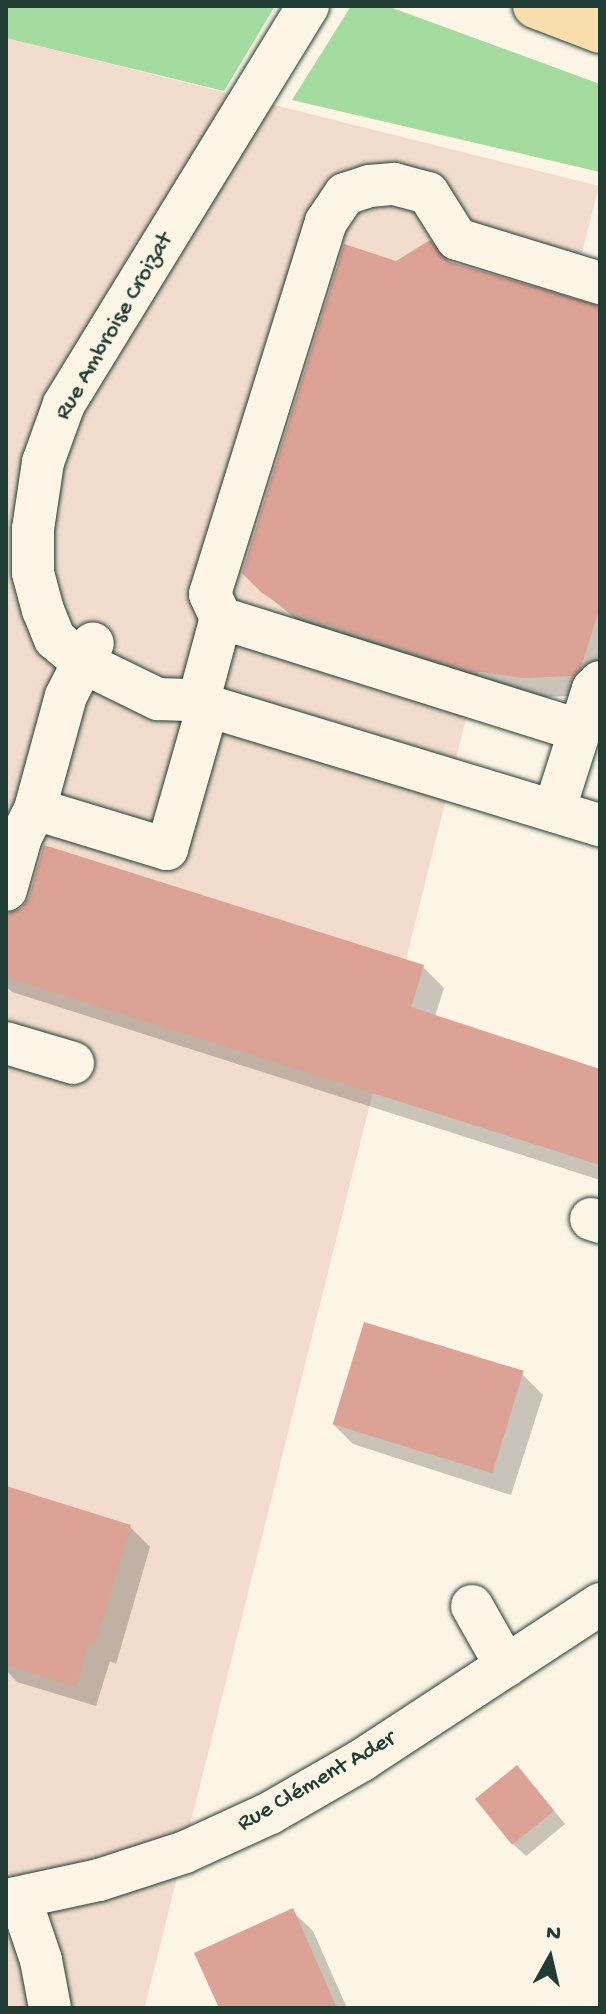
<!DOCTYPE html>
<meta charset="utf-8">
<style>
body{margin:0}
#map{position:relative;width:606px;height:2014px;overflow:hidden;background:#fcf5e5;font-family:"Gochi Hand",sans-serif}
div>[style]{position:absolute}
.built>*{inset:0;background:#f2dccd;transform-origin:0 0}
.green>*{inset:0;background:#a4db9e}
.shadow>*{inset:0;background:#0003}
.building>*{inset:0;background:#dba295;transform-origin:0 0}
.roads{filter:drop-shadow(0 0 2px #1f3d34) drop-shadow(0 0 2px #1f3d34)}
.minor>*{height:42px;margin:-21px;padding:0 21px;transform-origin:21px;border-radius:21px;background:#fcf5e5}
.highway>*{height:44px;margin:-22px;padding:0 22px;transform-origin:22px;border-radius:22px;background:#f8deab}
span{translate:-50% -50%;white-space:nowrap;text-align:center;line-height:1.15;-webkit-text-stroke:6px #fcf5e5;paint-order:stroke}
.street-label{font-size:24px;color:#1f3d34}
.frame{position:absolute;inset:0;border:8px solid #1f3d34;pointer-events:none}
.north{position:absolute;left:510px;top:1918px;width:80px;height:80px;-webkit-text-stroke:6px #fcf5e5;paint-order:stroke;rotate:8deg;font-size:22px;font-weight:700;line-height:32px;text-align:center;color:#1f3d34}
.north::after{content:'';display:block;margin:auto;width:28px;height:36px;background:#1f3d34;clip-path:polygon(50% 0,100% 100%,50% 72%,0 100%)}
</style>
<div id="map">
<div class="built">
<i style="left:6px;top:38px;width:611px;height:1970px;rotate:14deg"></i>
</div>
<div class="green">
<i style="clip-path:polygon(6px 6px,275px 6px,224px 91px,6px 38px)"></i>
<i style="clip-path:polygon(351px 6px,387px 6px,600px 84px,600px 172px,292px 100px)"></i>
</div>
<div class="shadow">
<i style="clip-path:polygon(396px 263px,450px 264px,600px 309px,600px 688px,594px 695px,544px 697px,305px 626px,264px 593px)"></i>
<i style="clip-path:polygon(6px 927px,423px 967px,444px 988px,435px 1016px,600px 1071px,600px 1180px,12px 992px,6px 986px)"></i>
<i style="clip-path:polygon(522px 1374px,543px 1395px,511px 1495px,353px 1444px,333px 1424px)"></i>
<i style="clip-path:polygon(6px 1488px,130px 1527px,150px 1547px,116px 1664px,110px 1661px,96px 1706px,17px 1682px,6px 1670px)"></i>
<i style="clip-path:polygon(529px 1780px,565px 1824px,526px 1856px,513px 1844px)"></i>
<i style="clip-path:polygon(292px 1911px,313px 1931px,347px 2008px,221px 2008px)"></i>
</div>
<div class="building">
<i style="clip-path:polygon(430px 240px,450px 262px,600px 306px,600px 607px,581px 667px,573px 676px,522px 678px,468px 670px,292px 612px,262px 593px,242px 573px,344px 244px,396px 261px)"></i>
<i style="clip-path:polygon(44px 845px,424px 965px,411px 1007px,600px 1069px,600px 1165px,6px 977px,6px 920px,8px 913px,22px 908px,29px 897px)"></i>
<i style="left:364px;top:1322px;width:167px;height:107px;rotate:17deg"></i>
<i style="clip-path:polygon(6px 1486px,131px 1525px,95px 1644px,89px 1642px,76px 1687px,6px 1665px)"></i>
<i style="left:517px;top:1765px;width:59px;height:54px;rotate:51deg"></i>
<i style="clip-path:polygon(293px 1908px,337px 2008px,219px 2008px,194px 1953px)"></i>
</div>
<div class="roads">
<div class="minor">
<i style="left:308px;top:6px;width:467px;rotate:121.5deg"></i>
<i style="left:64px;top:404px;width:62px;rotate:109.9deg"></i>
<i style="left:43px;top:462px;width:68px;rotate:98.5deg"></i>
<i style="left:33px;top:529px;width:44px;rotate:90deg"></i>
<i style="left:33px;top:573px;width:38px;rotate:75deg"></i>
<i style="left:43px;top:610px;width:31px;rotate:68deg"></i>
<i style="left:55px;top:639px;width:35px;rotate:40deg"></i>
<i style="left:82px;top:662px;width:85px;rotate:26deg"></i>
<i style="left:158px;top:699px;width:30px;rotate:2deg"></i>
<i style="left:188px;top:700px;width:431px;rotate:16.9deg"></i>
<i style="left:221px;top:618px;width:374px;rotate:17.4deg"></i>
<i style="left:198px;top:703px;width:88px;rotate:-74.9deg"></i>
<i style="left:221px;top:618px;width:26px;rotate:-115deg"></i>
<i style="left:210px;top:594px;width:390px;rotate:-72.7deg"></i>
<i style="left:326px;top:222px;width:34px;rotate:-56deg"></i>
<i style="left:345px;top:194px;width:25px;rotate:-18deg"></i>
<i style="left:369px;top:186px;width:25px;rotate:-5deg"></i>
<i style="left:394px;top:184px;width:35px;rotate:15deg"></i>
<i style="left:428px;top:193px;width:54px;rotate:57.8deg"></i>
<i style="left:457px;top:239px;width:150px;rotate:17.1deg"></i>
<i style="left:35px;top:809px;width:138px;rotate:16.9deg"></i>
<i style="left:167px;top:849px;width:149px;rotate:-74deg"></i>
<i style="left:554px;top:811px;width:128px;rotate:-72.3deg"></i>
<i style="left:593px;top:689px;width:10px;rotate:-45deg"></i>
<i style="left:6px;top:890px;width:55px;rotate:-74.2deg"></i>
<i style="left:21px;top:837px;width:31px;rotate:-63deg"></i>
<i style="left:35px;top:809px;width:117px;rotate:-74.7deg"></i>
<i style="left:66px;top:696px;width:59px;rotate:-63deg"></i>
<i style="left:6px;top:1043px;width:70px;rotate:16.6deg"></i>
<i style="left:591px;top:1219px;width:9px;rotate:18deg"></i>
<i style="left:472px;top:1606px;width:69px;rotate:60.5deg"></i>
<i style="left:20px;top:1898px;width:65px;rotate:71.3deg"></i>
<i style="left:41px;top:1960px;width:49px;rotate:79.4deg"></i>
<i style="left:6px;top:1900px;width:95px;rotate:-12.1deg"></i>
<i style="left:99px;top:1880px;width:90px;rotate:-18deg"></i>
<i style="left:185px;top:1852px;width:94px;rotate:-24.6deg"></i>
<i style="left:270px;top:1813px;width:106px;rotate:-29.9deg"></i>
<i style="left:362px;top:1760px;width:285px;rotate:-33.2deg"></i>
</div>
<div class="highway">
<i style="left:535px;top:6px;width:70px;rotate:21deg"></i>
</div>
</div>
<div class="street-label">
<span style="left:115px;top:327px;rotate:-60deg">Rue Ambroise Croizat</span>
<span style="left:317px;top:1782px;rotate:-30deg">Rue Clément Ader</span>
</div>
<div class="frame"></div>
<div class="north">N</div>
</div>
